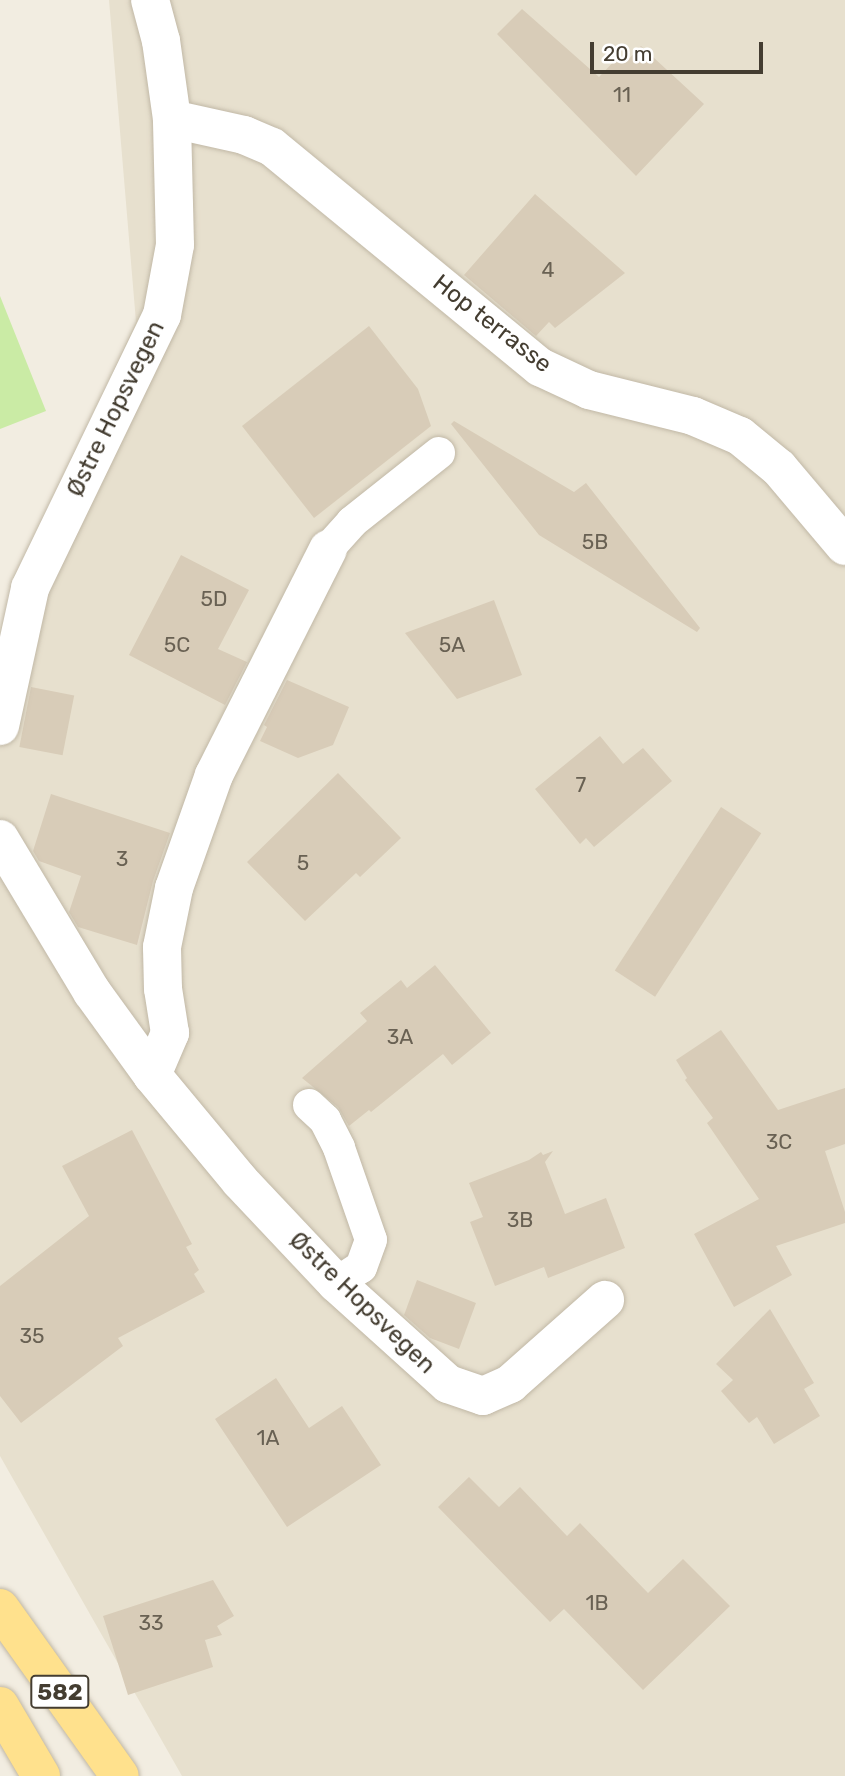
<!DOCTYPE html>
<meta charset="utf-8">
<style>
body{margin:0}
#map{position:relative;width:845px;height:1776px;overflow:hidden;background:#f2ede1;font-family:Rubik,sans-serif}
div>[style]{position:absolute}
.residential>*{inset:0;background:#e7e0ce}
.green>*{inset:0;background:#caeba5}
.building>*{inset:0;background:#d8ccb8;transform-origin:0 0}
.roads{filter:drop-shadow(0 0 2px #c1b8a6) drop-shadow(0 0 2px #c1b8a6)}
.lane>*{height:32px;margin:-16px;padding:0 16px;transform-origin:16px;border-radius:16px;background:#fff}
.street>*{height:38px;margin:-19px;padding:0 19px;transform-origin:19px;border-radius:19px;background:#fff}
.primary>*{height:38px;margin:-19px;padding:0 19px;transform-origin:19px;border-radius:19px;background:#ffe18d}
span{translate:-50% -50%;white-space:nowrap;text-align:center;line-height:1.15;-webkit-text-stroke:7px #fff;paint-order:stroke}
.number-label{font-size:21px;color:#696153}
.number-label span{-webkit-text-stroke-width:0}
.shield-label span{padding:2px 5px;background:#fff;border:2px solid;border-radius:5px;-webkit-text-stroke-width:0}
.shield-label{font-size:23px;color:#443d31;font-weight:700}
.street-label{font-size:24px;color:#443d31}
.scale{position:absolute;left:590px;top:42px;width:173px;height:32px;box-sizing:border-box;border:4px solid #443d31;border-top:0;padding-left:9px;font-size:21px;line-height:24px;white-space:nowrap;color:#443d31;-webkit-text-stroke:5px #fff;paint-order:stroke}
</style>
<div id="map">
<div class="residential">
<i style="clip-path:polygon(109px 0,845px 0,845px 1776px,182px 1776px,0 1456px,0 709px,21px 573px,136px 322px)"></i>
</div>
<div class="green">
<i style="clip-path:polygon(0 296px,46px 411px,0 429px)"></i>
</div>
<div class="building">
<i style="clip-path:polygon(522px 9px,599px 77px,619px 56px,626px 62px,641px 46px,704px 104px,636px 176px,497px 34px)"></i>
<i style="clip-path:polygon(535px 194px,625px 273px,555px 328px,549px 322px,536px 336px,464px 275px)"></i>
<i style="clip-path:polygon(369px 326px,418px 389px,431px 426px,314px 518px,242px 426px)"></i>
<i style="clip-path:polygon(454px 421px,574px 492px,586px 483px,700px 628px,697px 632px,539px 535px,451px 424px)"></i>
<i style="clip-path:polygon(181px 555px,249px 590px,218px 649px,247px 662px,225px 705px,129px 655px)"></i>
<i style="clip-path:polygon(494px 600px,522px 675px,457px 699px,405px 633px)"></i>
<i style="clip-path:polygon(287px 680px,349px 707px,333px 745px,298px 758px,260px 741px,267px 727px,264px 725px)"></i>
<i style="left:31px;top:687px;width:44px;height:61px;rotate:11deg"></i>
<i style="clip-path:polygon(600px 736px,623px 764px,643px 748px,672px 781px,594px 847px,586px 838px,580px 844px,535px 789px)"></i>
<i style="clip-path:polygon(338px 773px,401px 838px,360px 877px,356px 873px,305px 921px,247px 862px)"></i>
<i style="clip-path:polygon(51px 794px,170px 833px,153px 881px,137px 945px,78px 927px,69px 912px,81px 876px,39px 861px,33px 851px)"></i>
<i style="left:721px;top:807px;width:48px;height:195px;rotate:33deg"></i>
<i style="clip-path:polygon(435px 965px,491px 1033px,452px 1065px,443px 1054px,371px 1112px,369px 1110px,349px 1126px,338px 1107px,302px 1078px,367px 1021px,360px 1013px,401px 980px,407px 988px)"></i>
<i style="clip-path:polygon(721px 1030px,778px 1110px,845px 1088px,845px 1144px,825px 1151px,845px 1212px,845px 1223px,776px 1246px,792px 1275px,734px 1307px,694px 1234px,759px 1199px,707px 1123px,713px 1118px,685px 1080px,687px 1078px,676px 1060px)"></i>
<i style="clip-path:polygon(132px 1130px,192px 1244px,186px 1247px,199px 1270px,194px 1274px,205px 1292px,118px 1338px,123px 1346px,21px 1423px,0 1396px,0 1286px,89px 1216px,62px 1166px)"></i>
<i style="clip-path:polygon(553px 1151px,545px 1162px,565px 1214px,606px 1198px,625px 1248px,548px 1278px,544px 1267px,495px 1286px,470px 1222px,483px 1217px,469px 1183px,529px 1160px,541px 1152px,543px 1155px)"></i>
<i style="clip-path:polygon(417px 1280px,476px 1303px,459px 1349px,430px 1338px,404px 1315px)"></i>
<i style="clip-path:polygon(770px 1309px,814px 1383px,804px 1389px,820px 1416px,774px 1444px,757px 1417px,749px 1423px,721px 1391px,733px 1380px,716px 1364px)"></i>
<i style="clip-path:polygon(276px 1378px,309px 1428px,342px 1406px,381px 1465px,287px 1527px,215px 1419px)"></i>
<i style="clip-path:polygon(469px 1477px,499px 1507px,520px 1487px,567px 1536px,580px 1523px,648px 1593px,683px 1559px,730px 1606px,643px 1690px,564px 1609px,550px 1622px,438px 1507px)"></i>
<i style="clip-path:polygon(213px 1580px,234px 1616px,217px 1626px,222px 1635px,205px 1640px,213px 1667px,128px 1695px,103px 1616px)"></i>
</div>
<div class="roads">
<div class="lane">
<i style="left:328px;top:549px;width:36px;rotate:-48deg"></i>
<i style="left:352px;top:522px;width:111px;rotate:-38.4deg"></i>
<i style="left:309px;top:1105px;width:22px;rotate:43deg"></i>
<i style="left:325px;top:1120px;width:31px;rotate:63deg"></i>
<i style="left:339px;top:1148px;width:97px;rotate:70.8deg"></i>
<i style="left:371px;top:1240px;width:29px;rotate:110deg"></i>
<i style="left:361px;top:1267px;width:30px;rotate:147deg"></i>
</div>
<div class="street">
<i style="left:172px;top:119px;width:74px;rotate:12.5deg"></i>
<i style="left:244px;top:135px;width:30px;rotate:23deg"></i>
<i style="left:272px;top:147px;width:347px;rotate:39.4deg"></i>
<i style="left:540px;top:367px;width:54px;rotate:25.1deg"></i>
<i style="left:589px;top:390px;width:107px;rotate:14deg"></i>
<i style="left:693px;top:416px;width:51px;rotate:23.1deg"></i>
<i style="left:740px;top:436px;width:50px;rotate:39.4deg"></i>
<i style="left:779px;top:468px;width:102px;rotate:49.8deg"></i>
<i style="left:0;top:726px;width:141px;rotate:-77.7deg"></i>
<i style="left:30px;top:588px;width:303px;rotate:-64.2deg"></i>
<i style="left:162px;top:315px;width:71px;rotate:-79.5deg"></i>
<i style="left:175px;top:245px;width:126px;rotate:-91.4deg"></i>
<i style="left:172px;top:119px;width:79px;rotate:-98deg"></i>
<i style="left:161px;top:41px;width:42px;rotate:-105deg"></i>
<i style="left:0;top:839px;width:179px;rotate:59deg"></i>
<i style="left:92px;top:992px;width:102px;rotate:54.1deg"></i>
<i style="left:152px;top:1075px;width:138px;rotate:50.3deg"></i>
<i style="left:240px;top:1181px;width:140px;rotate:46.7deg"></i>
<i style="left:336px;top:1283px;width:151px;rotate:42deg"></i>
<i style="left:448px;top:1384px;width:37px;rotate:19deg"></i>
<i style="left:483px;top:1396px;width:30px;rotate:-24deg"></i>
<i style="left:510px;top:1384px;width:127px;rotate:-41.5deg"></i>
<i style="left:152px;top:1075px;width:46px;rotate:-66.8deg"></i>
<i style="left:170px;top:1033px;width:45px;rotate:-99deg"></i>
<i style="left:163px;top:989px;width:42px;rotate:-91.4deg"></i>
<i style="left:162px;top:947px;width:60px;rotate:-78.5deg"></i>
<i style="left:174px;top:888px;width:120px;rotate:-70.5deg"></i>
<i style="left:214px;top:775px;width:253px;rotate:-63.2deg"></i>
</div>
<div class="primary">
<i style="left:0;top:1608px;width:206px;rotate:54.5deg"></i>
<i style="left:0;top:1706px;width:81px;rotate:59.6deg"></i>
</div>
</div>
<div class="number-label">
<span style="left:622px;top:95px">11</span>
<span style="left:548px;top:270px">4</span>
<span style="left:595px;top:542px">5B</span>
<span style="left:214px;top:599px">5D</span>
<span style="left:177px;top:645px">5C</span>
<span style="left:452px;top:645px">5A</span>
<span style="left:581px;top:785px">7</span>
<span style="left:122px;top:859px">3</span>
<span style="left:303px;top:863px">5</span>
<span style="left:400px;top:1037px">3A</span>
<span style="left:779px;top:1142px">3C</span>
<span style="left:520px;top:1220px">3B</span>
<span style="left:32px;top:1336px">35</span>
<span style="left:268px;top:1438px">1A</span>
<span style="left:597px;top:1603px">1B</span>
<span style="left:151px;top:1623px">33</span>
</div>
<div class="shield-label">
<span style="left:60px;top:1692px">582</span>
</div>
<div class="street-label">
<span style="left:492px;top:324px;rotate:38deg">Hop terrasse</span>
<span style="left:116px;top:409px;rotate:-64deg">Østre Hopsvegen</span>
<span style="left:362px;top:1303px;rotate:44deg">Østre Hopsvegen</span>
</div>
<div class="scale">20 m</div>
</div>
